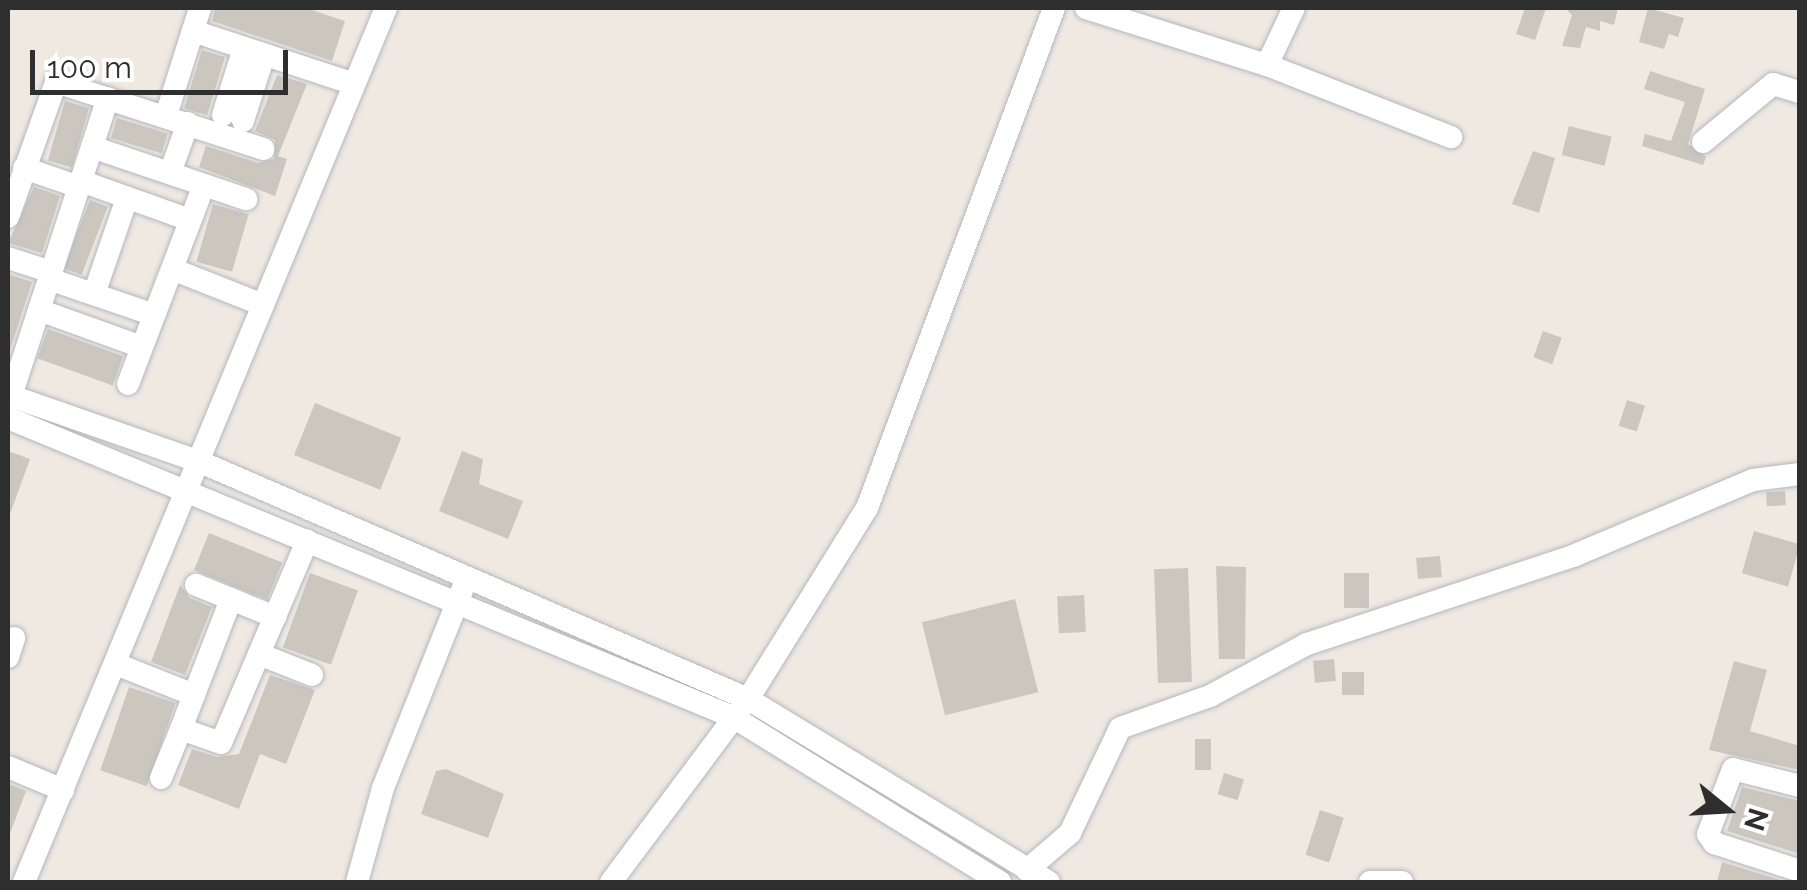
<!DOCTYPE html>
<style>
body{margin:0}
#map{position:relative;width:1807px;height:890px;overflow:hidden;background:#efe9e1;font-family:Raleway,sans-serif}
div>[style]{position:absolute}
.building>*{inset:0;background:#cbc7bf;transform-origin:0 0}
.roads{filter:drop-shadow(0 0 2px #b4b7c1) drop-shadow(0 0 2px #b4b7c1)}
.minor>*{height:22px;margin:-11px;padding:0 11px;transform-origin:11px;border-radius:11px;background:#fff}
span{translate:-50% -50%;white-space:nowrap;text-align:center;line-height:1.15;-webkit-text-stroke:8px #fff;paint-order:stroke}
.frame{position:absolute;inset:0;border:10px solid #2e2e2e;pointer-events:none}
.north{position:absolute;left:1677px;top:760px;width:100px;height:100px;-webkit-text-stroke:8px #fff;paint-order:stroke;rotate:108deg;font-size:28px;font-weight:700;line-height:40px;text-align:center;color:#2e2e2e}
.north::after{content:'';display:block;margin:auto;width:35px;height:45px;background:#2e2e2e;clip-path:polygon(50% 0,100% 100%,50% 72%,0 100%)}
.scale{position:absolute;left:30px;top:50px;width:258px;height:45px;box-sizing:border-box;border:5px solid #2e2e2e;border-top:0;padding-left:12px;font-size:30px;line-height:35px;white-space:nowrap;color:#2e2e2e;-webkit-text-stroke:8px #fff;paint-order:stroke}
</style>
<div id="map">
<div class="building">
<i style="clip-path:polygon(215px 8px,306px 8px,345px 21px,332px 61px,212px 21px)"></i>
<i style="clip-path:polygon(1525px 8px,1546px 8px,1535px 40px,1516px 34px)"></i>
<i style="clip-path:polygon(1565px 8px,1618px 8px,1614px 25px,1600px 21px,1600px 31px,1586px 27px,1580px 48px,1562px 46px,1572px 15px)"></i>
<i style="clip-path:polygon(1648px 8px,1684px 18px,1678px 37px,1669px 34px,1664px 49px,1639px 42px)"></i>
<i style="left:202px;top:50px;width:24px;height:61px;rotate:17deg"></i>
<i style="clip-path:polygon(1650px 71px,1705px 89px,1688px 144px,1706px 157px,1703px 165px,1642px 146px,1645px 134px,1671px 141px,1685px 102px,1644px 89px)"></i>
<i style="clip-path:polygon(277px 75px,307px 84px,278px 156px,287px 159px,275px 196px,199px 167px,206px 146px,258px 163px,274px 159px,275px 140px,255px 131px)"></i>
<i style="left:65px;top:101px;width:25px;height:62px;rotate:16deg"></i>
<i style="left:117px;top:118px;width:53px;height:21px;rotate:17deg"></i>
<i style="left:1569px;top:126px;width:44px;height:30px;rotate:14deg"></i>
<i style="clip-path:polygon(1533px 151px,1555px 158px,1539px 213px,1512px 204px)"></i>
<i style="clip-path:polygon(34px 187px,60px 196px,42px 253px,8px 243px)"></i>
<i style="left:90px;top:200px;width:19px;height:73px;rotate:21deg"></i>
<i style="left:213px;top:204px;width:37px;height:60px;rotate:16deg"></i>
<i style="clip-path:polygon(8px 274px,32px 282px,10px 350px,8px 349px)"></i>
<i style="left:48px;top:329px;width:80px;height:31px;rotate:20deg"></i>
<i style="left:1543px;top:331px;width:20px;height:28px;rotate:20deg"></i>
<i style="left:1627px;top:400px;width:19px;height:27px;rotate:18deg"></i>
<i style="left:315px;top:403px;width:93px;height:56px;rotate:22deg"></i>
<i style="clip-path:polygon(8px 451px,30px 459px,9px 517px,8px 517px)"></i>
<i style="clip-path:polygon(462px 451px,483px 459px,479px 484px,523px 501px,508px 539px,439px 511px)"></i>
<i style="left:1785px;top:491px;width:14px;height:19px;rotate:86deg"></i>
<i style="left:1754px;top:531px;width:48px;height:44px;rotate:16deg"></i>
<i style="left:209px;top:533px;width:79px;height:40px;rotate:22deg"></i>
<i style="left:1440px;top:556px;width:21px;height:24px;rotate:85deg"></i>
<i style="clip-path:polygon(1216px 566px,1246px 567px,1245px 659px,1219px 659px)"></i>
<i style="left:1188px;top:568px;width:114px;height:34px;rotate:88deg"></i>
<i style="left:310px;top:573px;width:51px;height:79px;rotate:20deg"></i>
<i style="left:1369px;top:573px;width:35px;height:25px;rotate:90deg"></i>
<i style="clip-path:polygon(180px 585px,190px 598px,212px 607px,185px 675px,151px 662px)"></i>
<i style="left:1084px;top:595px;width:37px;height:27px;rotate:87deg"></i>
<i style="left:1015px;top:599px;width:96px;height:96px;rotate:76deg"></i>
<i style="left:1334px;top:659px;width:22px;height:21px;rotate:85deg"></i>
<i style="clip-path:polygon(1734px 661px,1767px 670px,1750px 731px,1800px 746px,1800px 770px,1709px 750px)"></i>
<i style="left:1342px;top:672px;width:22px;height:23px"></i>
<i style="clip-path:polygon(270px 675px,315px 690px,286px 764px,260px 754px,239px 809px,178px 785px,192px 749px,217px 757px,239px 754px)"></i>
<i style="left:129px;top:687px;width:49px;height:88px;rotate:19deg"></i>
<i style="left:1195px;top:739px;width:16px;height:31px"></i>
<i style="clip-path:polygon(446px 769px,504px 794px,488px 838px,421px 814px,436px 771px)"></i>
<i style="left:1224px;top:773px;width:21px;height:22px;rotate:17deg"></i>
<i style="clip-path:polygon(9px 784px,26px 791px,9px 836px,8px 835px)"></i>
<i style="clip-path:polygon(1742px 787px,1800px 801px,1800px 854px,1727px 831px)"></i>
<i style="left:1320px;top:810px;width:25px;height:47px;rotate:18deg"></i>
<i style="clip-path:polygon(1722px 862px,1783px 881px,1783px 882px,1717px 882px)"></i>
</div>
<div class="roads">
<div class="minor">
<i style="left:1086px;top:8px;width:190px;rotate:17.5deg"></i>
<i style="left:1267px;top:65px;width:198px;rotate:21.4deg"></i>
<i style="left:193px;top:31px;width:169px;rotate:18.2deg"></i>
<i style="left:1267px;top:65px;width:63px;rotate:-64.7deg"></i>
<i style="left:169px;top:106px;width:103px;rotate:-72.4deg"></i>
<i style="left:223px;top:115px;width:70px;rotate:-72.6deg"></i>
<i style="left:243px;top:121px;width:69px;rotate:-72.3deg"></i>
<i style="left:1703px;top:142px;width:91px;rotate:-39.6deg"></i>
<i style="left:1773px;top:84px;width:28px;rotate:17deg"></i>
<i style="left:92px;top:147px;width:163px;rotate:18.7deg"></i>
<i style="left:24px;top:168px;width:58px;rotate:19.1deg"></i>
<i style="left:170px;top:173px;width:53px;rotate:-70.2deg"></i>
<i style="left:81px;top:181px;width:116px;rotate:19.7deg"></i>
<i style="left:8px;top:217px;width:143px;rotate:-70.4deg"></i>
<i style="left:56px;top:82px;width:218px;rotate:17.9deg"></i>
<i style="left:8px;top:258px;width:45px;rotate:18deg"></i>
<i style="left:172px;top:269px;width:98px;rotate:21.6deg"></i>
<i style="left:49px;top:279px;width:111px;rotate:18.9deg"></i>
<i style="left:94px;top:294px;width:102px;rotate:-71deg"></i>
<i style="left:39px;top:310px;width:109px;rotate:19.8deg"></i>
<i style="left:128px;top:384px;width:213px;rotate:-69.1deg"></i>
<i style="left:8px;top:395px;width:201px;rotate:19.2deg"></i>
<i style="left:198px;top:461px;width:599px;rotate:23.4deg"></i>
<i style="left:748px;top:699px;width:352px;rotate:31.3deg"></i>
<i style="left:11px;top:396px;width:313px;rotate:-72deg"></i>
<i style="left:8px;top:418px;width:784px;rotate:22.41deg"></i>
<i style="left:733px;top:717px;width:314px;rotate:31.7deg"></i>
<i style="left:231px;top:599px;width:48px;rotate:22.2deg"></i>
<i style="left:259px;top:654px;width:57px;rotate:21.6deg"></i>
<i style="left:8px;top:657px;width:20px;rotate:-72deg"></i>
<i style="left:116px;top:664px;width:84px;rotate:21.7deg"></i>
<i style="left:194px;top:695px;width:36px;rotate:111deg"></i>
<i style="left:181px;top:729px;width:42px;rotate:19.3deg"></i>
<i style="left:221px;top:743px;width:220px;rotate:-66.9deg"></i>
<i style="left:194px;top:695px;width:103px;rotate:-68.9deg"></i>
<i style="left:231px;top:599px;width:38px;rotate:-158deg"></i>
<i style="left:8px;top:767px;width:60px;rotate:22.7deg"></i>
<i style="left:161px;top:778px;width:53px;rotate:-67.8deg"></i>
<i style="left:1800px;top:786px;width:69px;rotate:-165.8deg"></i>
<i style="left:1733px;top:769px;width:70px;rotate:111deg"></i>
<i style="left:1708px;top:834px;width:11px;rotate:56deg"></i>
<i style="left:1714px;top:843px;width:90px;rotate:18deg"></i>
<i style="left:1027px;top:870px;width:57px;rotate:-40.7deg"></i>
<i style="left:1070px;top:833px;width:116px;rotate:-64.5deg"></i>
<i style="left:1120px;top:728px;width:96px;rotate:-19.6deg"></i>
<i style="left:1210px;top:696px;width:110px;rotate:-28.2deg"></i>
<i style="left:1307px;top:644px;width:280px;rotate:-18.3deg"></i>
<i style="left:1573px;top:556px;width:195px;rotate:-22.9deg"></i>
<i style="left:1753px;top:480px;width:47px;rotate:-7.3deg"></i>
<i style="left:24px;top:882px;width:946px;rotate:-67.5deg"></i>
<i style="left:357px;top:882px;width:98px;rotate:-74.5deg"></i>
<i style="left:383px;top:788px;width:215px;rotate:-68.2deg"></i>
<i style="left:611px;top:882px;width:229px;rotate:-53.2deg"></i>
<i style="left:748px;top:699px;width:225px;rotate:-58.1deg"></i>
<i style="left:867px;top:508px;width:534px;rotate:-69.49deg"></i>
<i style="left:1370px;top:882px;width:32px"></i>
</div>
</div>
<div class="frame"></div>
<div class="north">N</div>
<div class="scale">100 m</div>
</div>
